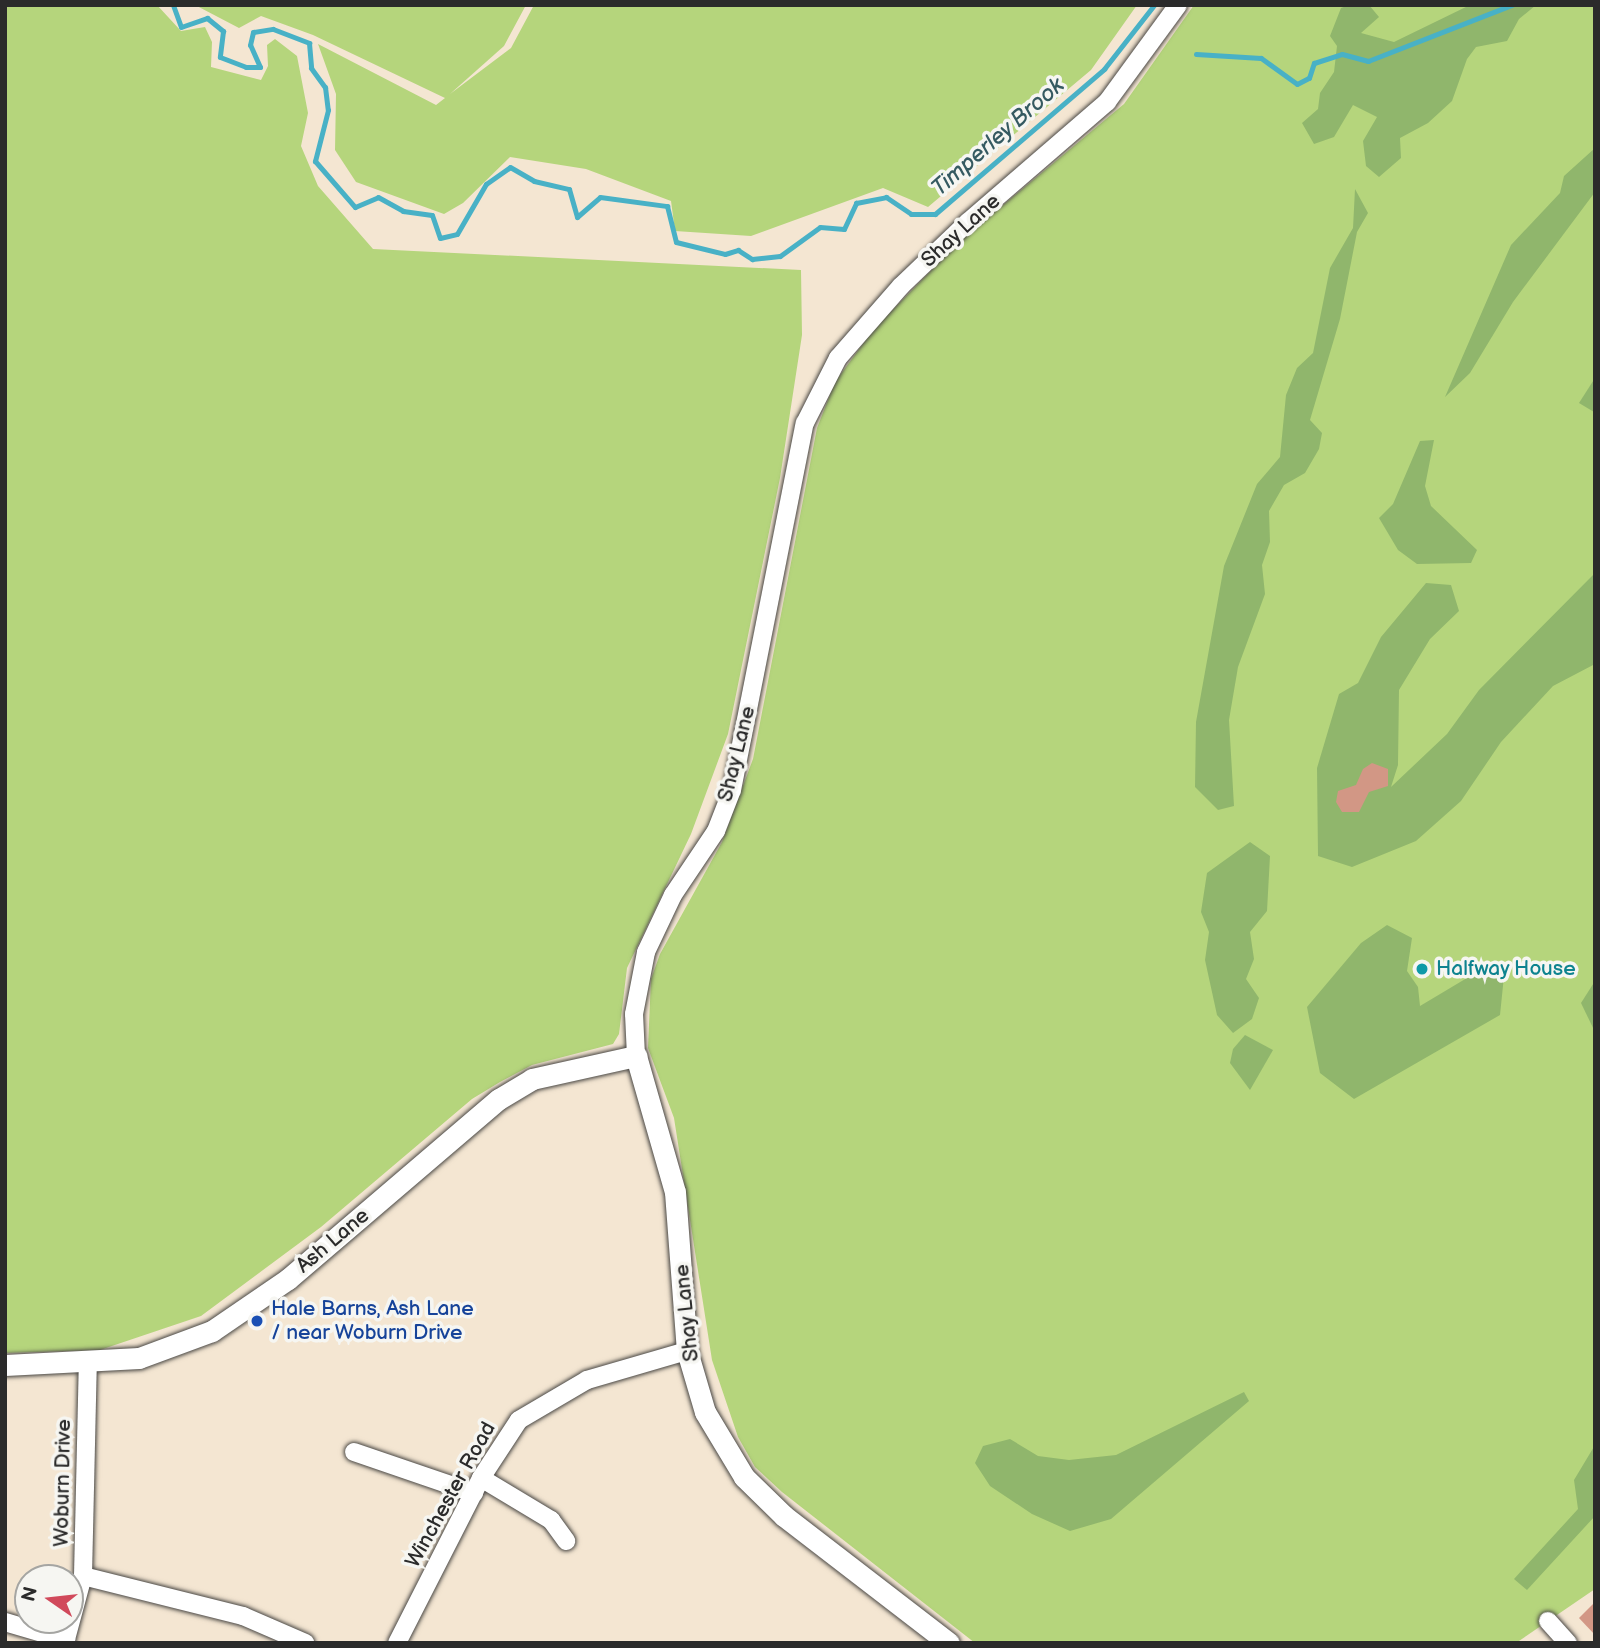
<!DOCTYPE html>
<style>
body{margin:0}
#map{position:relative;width:1600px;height:1648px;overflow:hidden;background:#f4e6d2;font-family:"Balsamiq Sans",sans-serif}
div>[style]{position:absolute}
.green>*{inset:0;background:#b5d57c}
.forest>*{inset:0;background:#90b66c}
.stream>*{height:5px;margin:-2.5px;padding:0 2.5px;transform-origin:2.5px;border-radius:2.5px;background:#48b1c6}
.building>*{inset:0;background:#d29785}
.roads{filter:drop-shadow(0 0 2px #494744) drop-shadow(0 0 2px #494744)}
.minor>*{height:18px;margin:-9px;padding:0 9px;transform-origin:9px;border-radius:9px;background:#fff}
.tertiary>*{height:21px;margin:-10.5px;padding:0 10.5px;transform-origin:10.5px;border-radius:10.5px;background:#fff}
.dots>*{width:19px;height:19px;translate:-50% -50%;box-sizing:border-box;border:4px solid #f6f6f2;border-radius:50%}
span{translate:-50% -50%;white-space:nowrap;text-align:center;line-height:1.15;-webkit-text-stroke:7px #f6f6f2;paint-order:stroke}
.street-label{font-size:21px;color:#2b2b2b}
.culture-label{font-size:21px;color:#0d838f}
.left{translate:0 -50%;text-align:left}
.transit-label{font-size:21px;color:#164399}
.water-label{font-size:23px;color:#355a61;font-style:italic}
.frame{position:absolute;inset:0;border:7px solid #2b2b2b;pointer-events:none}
.north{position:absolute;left:14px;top:1564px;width:70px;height:70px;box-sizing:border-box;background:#f6f6f2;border:2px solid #a5a5a2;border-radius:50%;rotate:284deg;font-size:19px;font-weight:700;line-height:28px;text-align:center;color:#2b2b2b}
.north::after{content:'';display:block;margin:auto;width:24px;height:32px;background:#d1495b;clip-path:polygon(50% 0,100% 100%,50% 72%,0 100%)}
</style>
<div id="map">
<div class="green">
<i style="clip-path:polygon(5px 5px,157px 5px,181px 31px,205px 27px,212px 42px,211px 67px,261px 80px,268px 66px,267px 45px,275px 39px,297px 56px,308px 113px,301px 146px,318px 186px,373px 249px,801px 270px,802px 335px,780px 478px,728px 734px,691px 834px,627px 968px,619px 1034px,613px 1044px,532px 1065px,500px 1082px,472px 1099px,321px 1227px,201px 1316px,100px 1350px,5px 1353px)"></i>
<i style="clip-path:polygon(195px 5px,526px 5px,504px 46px,450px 94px,511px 48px,534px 5px,1137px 5px,1091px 70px,928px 207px,883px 188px,751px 236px,675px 231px,671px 201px,586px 169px,510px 157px,463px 203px,444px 214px,356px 182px,335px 150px,336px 94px,318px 44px,436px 105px,445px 98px,313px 35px,261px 16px,239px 28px)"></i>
<i style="clip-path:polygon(1194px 5px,1595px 5px,1595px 1589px,1516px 1643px,975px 1643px,782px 1492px,755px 1467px,738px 1437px,712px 1360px,674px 1118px,648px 1048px,651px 979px,660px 954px,722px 842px,753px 759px,817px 428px,835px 382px,873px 330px,960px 241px,1124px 104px)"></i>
</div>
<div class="forest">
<i style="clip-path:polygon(1349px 5px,1369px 5px,1379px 17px,1361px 33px,1394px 42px,1470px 5px,1536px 5px,1519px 19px,1507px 41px,1476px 47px,1467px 59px,1452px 101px,1428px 123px,1400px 138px,1401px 158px,1379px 177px,1366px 166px,1363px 141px,1377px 117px,1353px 105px,1334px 137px,1314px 144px,1302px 123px,1318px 109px,1320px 93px,1334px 72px,1337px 46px,1330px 36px,1341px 8px)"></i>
<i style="clip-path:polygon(1595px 148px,1595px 192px,1513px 302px,1470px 373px,1445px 397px,1511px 245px,1560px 193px,1564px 176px)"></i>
<i style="clip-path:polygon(1355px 189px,1368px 213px,1357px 232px,1340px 319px,1310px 420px,1322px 433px,1319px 449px,1305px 473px,1284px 485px,1269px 511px,1270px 542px,1262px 565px,1265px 594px,1238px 667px,1229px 720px,1234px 806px,1218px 810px,1195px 787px,1196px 722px,1224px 566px,1257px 484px,1280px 457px,1286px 395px,1297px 368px,1313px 353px,1330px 268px,1353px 228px)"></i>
<i style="clip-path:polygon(1595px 378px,1595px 411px,1594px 412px,1579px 403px)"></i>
<i style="clip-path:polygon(1434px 440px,1425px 486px,1431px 506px,1477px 550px,1471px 563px,1417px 564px,1398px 550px,1379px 518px,1393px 504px,1420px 441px)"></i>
<i style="clip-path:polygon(1595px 573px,1595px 664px,1553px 686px,1501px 742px,1461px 801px,1416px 841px,1352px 867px,1318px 856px,1317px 768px,1339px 694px,1358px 683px,1381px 637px,1426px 583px,1451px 585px,1459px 611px,1430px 639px,1399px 690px,1398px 765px,1391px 787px,1447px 734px,1479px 690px)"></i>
<i style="clip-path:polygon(1250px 842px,1270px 856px,1267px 911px,1250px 932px,1254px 959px,1246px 979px,1259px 998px,1252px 1019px,1233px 1033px,1217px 1015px,1205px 960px,1209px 932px,1201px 912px,1207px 873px)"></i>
<i style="clip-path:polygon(1387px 925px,1412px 938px,1407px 971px,1418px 987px,1420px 1006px,1482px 969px,1504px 976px,1500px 1015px,1354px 1099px,1320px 1073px,1307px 1007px,1361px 943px)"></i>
<i style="clip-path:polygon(1595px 981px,1595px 1032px,1581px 1003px)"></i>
<i style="clip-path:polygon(1245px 1035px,1273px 1050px,1250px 1090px,1230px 1063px,1233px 1049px)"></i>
<i style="clip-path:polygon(1244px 1392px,1249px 1401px,1111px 1519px,1070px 1531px,1032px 1514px,990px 1486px,975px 1463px,983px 1446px,1010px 1439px,1038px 1456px,1069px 1460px,1116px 1455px)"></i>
<i style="clip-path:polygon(1595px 1445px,1595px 1516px,1527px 1590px,1514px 1579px,1578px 1509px,1574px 1480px)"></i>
</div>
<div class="stream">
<i style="left:173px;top:5px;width:23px;rotate:70deg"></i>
<i style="left:181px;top:27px;width:28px;rotate:-19deg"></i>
<i style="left:207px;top:18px;width:21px;rotate:39deg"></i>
<i style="left:223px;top:31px;width:26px;rotate:97deg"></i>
<i style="left:220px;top:57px;width:28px;rotate:21deg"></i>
<i style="left:246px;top:67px;width:14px"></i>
<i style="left:260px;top:67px;width:24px;rotate:-114deg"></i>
<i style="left:250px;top:45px;width:13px;rotate:-77deg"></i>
<i style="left:253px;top:32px;width:20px;rotate:-9deg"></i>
<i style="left:273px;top:29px;width:39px;rotate:21deg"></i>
<i style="left:309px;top:43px;width:25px;rotate:85deg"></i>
<i style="left:311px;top:68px;width:24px;rotate:54deg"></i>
<i style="left:325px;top:87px;width:23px;rotate:83deg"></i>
<i style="left:328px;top:110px;width:53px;rotate:104.3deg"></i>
<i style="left:315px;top:161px;width:61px;rotate:49deg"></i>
<i style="left:355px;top:207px;width:25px;rotate:-23deg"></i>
<i style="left:378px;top:197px;width:29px;rotate:29deg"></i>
<i style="left:403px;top:211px;width:29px;rotate:8deg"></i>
<i style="left:432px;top:215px;width:24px;rotate:71deg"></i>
<i style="left:440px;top:238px;width:17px;rotate:-13deg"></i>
<i style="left:457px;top:234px;width:58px;rotate:-59.9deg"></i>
<i style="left:486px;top:184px;width:29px;rotate:-35deg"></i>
<i style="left:510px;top:167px;width:28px;rotate:30deg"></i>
<i style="left:534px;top:181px;width:36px;rotate:13deg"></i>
<i style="left:569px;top:189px;width:29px;rotate:74deg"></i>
<i style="left:577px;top:217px;width:30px;rotate:-41deg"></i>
<i style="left:600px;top:197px;width:68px;rotate:7.7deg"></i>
<i style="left:667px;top:206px;width:37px;rotate:76deg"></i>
<i style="left:676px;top:242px;width:50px;rotate:13.8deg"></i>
<i style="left:725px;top:254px;width:14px;rotate:-17deg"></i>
<i style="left:738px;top:250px;width:17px;rotate:33deg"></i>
<i style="left:752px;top:259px;width:28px;rotate:-6deg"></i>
<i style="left:780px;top:256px;width:49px;rotate:-35.9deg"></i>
<i style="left:820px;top:227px;width:24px;rotate:5deg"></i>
<i style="left:844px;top:229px;width:29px;rotate:-65deg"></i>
<i style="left:856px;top:203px;width:31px;rotate:-11deg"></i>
<i style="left:886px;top:197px;width:30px;rotate:34deg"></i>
<i style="left:911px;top:214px;width:24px"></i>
<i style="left:935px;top:214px;width:223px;rotate:-40.6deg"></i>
<i style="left:1104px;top:69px;width:81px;rotate:-52deg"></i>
<i style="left:1196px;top:54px;width:65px;rotate:3.5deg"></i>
<i style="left:1261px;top:58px;width:44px;rotate:35.8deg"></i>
<i style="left:1297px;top:84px;width:13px;rotate:-27deg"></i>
<i style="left:1309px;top:78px;width:16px;rotate:-72deg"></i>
<i style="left:1314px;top:63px;width:29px;rotate:-18deg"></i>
<i style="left:1342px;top:54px;width:27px;rotate:15deg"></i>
<i style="left:1368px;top:61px;width:155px;rotate:-21.3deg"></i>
</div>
<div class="building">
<i style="clip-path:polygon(1372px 763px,1388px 769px,1388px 786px,1369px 792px,1359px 812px,1342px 812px,1336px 802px,1338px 791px,1356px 785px,1363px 769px)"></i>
<i style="clip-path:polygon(1595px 1602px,1595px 1635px,1579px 1618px)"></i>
</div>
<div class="roads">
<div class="minor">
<i style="left:636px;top:1056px;width:42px;rotate:-92.7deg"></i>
<i style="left:634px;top:1014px;width:63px;rotate:-79deg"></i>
<i style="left:646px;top:952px;width:63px;rotate:-64.7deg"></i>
<i style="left:673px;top:895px;width:77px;rotate:-56.1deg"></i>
<i style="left:716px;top:831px;width:44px;rotate:-68.7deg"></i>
<i style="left:732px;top:790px;width:374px;rotate:-78.8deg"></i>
<i style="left:805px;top:423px;width:73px;rotate:-63.1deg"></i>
<i style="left:838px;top:358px;width:96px;rotate:-48.8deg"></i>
<i style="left:901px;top:286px;width:93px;rotate:-43.7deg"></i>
<i style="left:968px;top:222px;width:184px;rotate:-40.8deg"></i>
<i style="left:1107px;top:102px;width:120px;rotate:-53.8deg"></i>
<i style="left:354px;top:1452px;width:127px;rotate:18.9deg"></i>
<i style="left:481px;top:1478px;width:82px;rotate:31deg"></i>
<i style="left:551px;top:1520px;width:26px;rotate:54deg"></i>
<i style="left:83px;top:1576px;width:165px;rotate:14deg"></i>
<i style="left:243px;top:1616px;width:68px;rotate:23.5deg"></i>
<i style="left:1548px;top:1621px;width:30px;rotate:48deg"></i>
<i style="left:5px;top:1622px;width:64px;rotate:16.4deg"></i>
<i style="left:65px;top:1643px;width:69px;rotate:-75deg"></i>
<i style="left:83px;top:1576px;width:213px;rotate:-88.7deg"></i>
<i style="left:397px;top:1643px;width:185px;rotate:-63deg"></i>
<i style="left:481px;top:1478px;width:69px;rotate:-56.8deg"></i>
<i style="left:519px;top:1420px;width:79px;rotate:-30.5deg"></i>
<i style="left:587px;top:1380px;width:104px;rotate:-16.2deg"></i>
</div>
<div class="tertiary">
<i style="left:5px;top:1365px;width:134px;rotate:-3deg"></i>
<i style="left:139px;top:1358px;width:78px;rotate:-20.3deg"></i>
<i style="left:212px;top:1331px;width:92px;rotate:-34.4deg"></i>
<i style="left:288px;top:1279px;width:277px;rotate:-40.5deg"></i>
<i style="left:499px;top:1099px;width:39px;rotate:-31deg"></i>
<i style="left:532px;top:1079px;width:107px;rotate:-12.5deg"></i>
<i style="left:636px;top:1056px;width:141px;rotate:74deg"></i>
<i style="left:675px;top:1192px;width:159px;rotate:85.7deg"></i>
<i style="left:687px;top:1351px;width:64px;rotate:73.6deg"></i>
<i style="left:705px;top:1412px;width:76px;rotate:59deg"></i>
<i style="left:744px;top:1477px;width:56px;rotate:44.3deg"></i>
<i style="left:784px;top:1516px;width:208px;rotate:37.6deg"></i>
</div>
</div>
<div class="dots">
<i style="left:1422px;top:969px;background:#0f9aa8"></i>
<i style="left:257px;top:1321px;background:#1a4fb4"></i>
</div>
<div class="street-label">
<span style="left:961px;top:231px;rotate:-42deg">Shay Lane</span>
<span style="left:737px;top:754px;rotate:-76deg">Shay Lane</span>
<span style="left:333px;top:1241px;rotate:-40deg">Ash Lane</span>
<span style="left:687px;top:1313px;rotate:-96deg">Shay Lane</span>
<span style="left:63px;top:1483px;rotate:-89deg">Woburn Drive</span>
<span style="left:451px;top:1495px;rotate:-61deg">Winchester Road</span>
</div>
<div class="culture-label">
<span class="left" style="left:1436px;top:969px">Halfway House</span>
</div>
<div class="transit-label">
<span class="left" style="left:271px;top:1321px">Hale Barns, Ash Lane<br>/ near Woburn Drive</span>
</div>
<div class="water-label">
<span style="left:998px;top:137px;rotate:-41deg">Timperley Brook</span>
</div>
<div class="frame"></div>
<div class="north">N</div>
</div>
